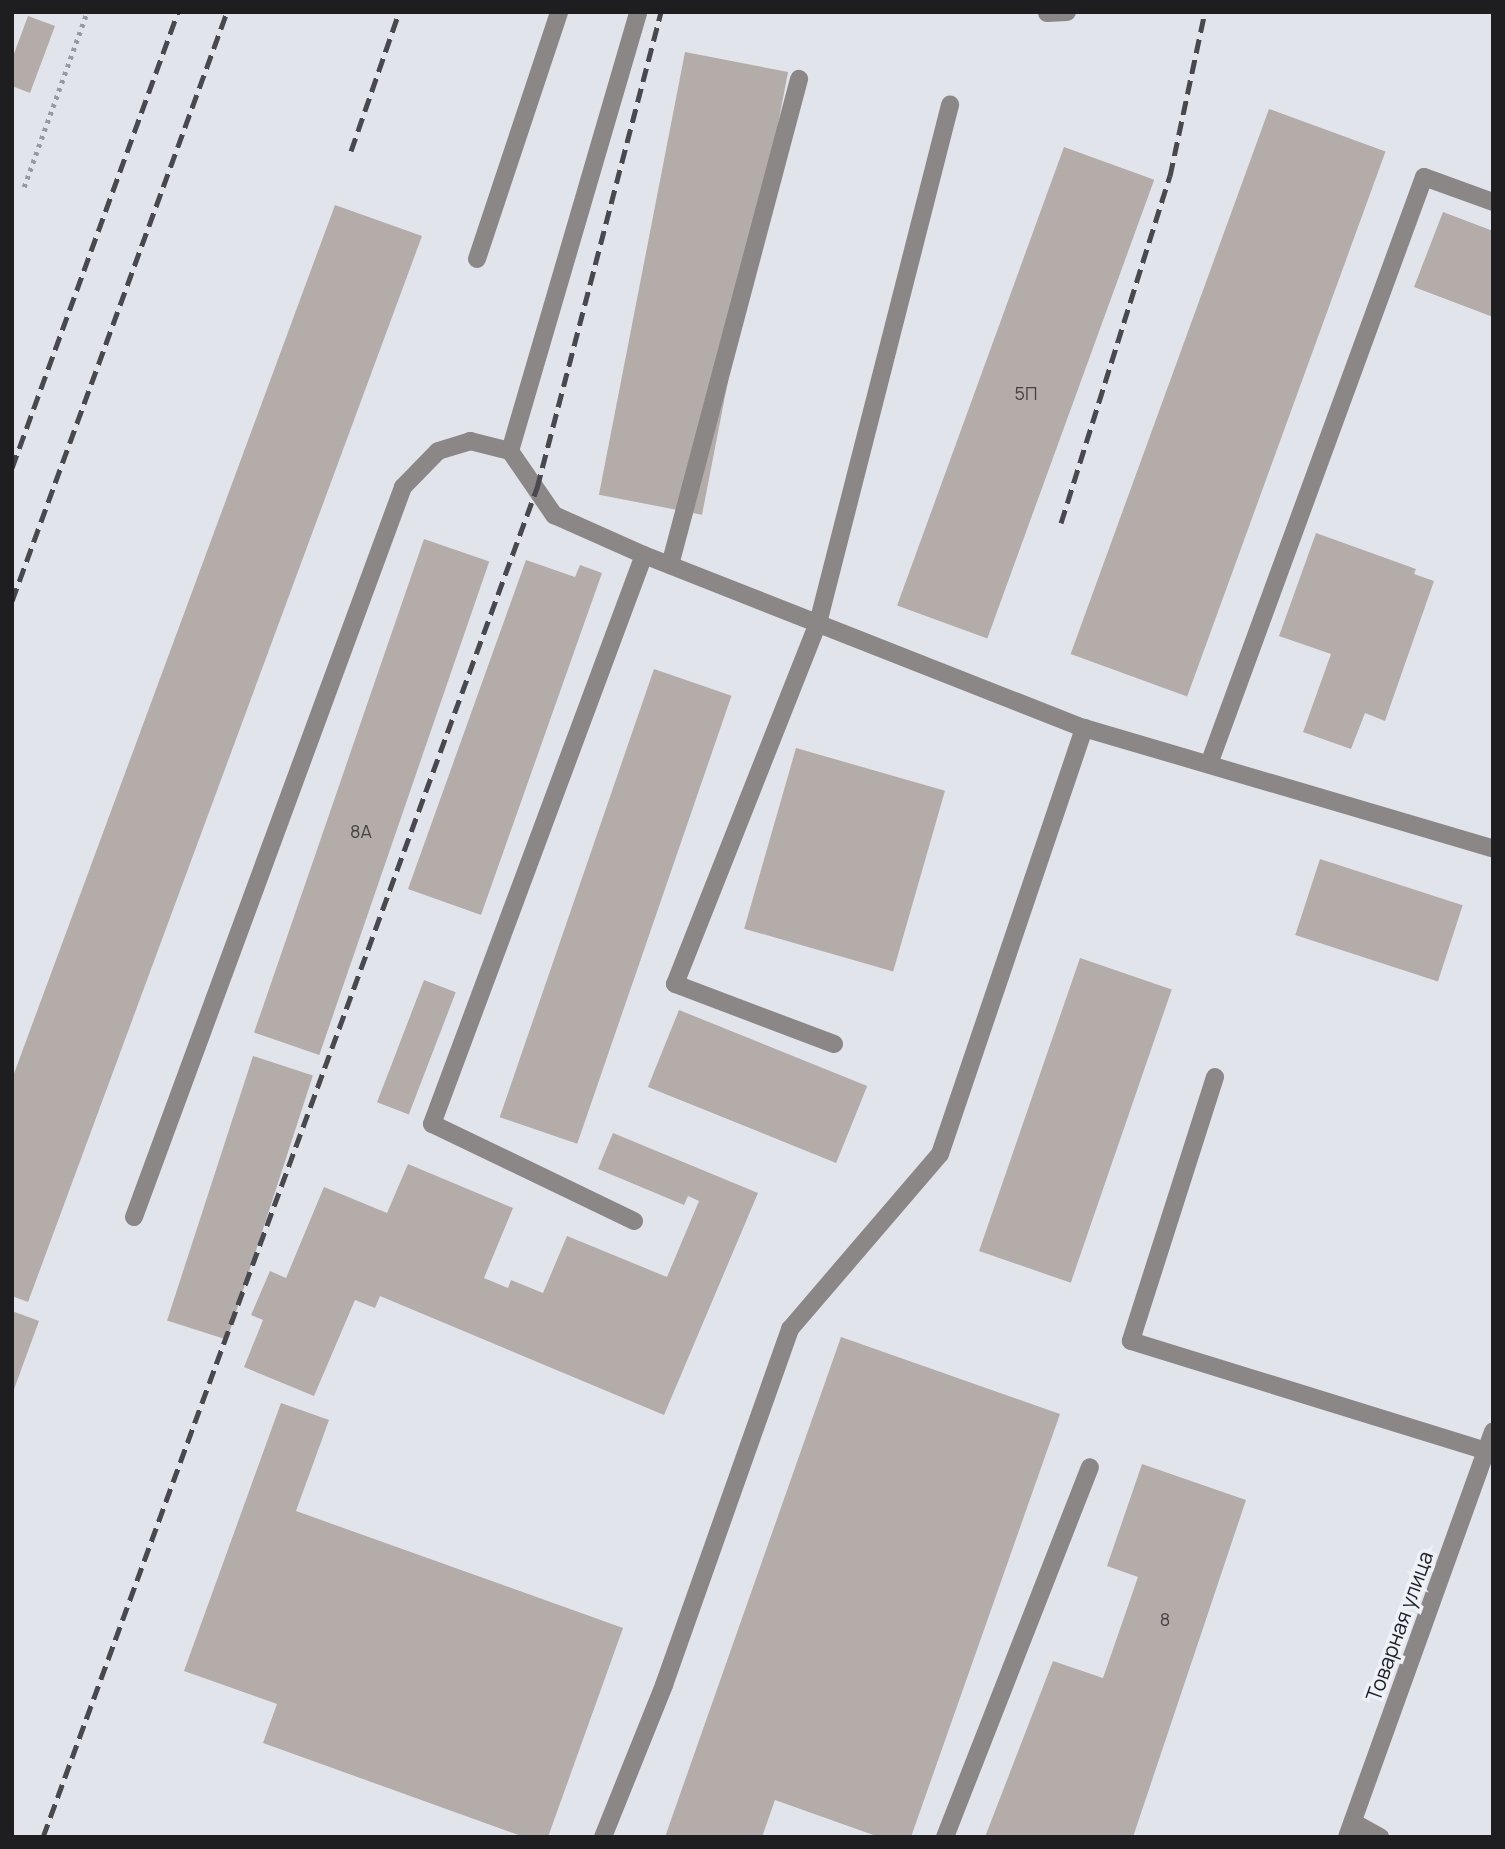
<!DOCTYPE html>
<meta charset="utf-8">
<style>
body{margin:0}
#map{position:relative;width:1505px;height:1849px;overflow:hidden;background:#e2e4ec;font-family:Manrope,sans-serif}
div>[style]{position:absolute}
.building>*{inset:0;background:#b4aca8;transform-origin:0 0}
.path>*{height:4.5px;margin-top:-2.25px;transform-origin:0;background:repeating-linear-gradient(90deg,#999aa0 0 3.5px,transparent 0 8.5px)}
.service>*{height:18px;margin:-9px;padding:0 9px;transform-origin:9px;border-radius:9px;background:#8c8787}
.tertiary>*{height:18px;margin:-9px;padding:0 9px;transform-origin:9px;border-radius:9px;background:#8c8787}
.rail>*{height:5px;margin-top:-2.5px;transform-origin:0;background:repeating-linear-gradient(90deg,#48484d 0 14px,transparent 0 21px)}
span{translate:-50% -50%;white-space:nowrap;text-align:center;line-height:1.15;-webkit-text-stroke:7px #eff1f9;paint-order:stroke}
.number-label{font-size:18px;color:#444243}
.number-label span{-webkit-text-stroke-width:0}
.street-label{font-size:21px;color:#1e1e21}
.frame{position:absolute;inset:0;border:14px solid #1e1e21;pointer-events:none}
</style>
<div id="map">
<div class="building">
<i style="clip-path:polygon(28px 16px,55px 26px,30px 93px,12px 86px,12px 59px)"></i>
<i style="left:685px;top:52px;width:105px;height:451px;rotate:11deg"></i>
<i style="left:1269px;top:109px;width:124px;height:580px;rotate:20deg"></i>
<i style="left:1064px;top:147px;width:96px;height:488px;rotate:20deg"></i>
<i style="clip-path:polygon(335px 205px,422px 236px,28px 1302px,12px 1296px,12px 1079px)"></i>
<i style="clip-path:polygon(1443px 212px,1493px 231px,1493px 317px,1414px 287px)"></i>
<i style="clip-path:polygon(1316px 533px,1416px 569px,1414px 574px,1434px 581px,1385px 721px,1365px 713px,1351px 749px,1303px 732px,1331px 654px,1279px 636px)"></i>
<i style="left:424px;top:539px;width:69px;height:522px;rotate:19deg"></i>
<i style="clip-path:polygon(526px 560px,575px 577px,580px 565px,602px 573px,481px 915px,408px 889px)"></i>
<i style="left:654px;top:669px;width:82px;height:474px;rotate:19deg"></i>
<i style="left:796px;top:748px;width:155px;height:188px;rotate:16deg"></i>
<i style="left:1320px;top:859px;width:150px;height:80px;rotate:18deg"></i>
<i style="left:1080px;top:958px;width:97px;height:310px;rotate:19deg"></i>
<i style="left:424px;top:980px;width:34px;height:131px;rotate:21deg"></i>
<i style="left:679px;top:1010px;width:203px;height:83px;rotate:22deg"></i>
<i style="left:253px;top:1056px;width:63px;height:278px;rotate:18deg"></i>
<i style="clip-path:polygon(613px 1133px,758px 1193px,664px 1415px,380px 1296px,375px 1308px,355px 1300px,314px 1396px,244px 1367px,263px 1320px,251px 1315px,270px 1271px,286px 1278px,324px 1187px,387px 1213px,408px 1164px,513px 1208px,484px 1278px,508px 1288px,511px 1280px,543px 1293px,567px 1236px,667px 1277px,699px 1201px,688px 1196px,684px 1205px,598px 1169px)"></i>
<i style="clip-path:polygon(12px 1311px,39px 1321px,13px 1392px,12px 1392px)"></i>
<i style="clip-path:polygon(841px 1337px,1060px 1414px,911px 1837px,879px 1837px,775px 1800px,762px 1837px,665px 1837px)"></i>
<i style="clip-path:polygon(281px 1403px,329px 1420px,296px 1511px,623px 1628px,548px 1837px,524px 1837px,263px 1743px,277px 1704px,184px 1671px)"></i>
<i style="clip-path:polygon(1142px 1464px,1246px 1500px,1133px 1837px,985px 1837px,1053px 1661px,1103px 1678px,1138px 1577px,1107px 1566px)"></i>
</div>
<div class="path">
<i style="left:24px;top:187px;width:186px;rotate:-70.2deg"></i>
</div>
<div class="service">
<i style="left:1047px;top:13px;width:20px;rotate:-3deg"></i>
<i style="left:477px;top:259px;width:260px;rotate:-71.6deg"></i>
<i style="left:510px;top:451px;width:457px;rotate:-73.7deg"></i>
<i style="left:670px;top:565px;width:503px;rotate:-75.13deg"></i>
<i style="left:1209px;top:764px;width:625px;rotate:-69.88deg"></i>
<i style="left:1424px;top:177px;width:73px;rotate:19.9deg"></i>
<i style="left:834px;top:1044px;width:170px;rotate:-159.3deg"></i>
<i style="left:675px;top:984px;width:388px;rotate:-68.4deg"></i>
<i style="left:818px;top:623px;width:535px;rotate:-75.7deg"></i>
<i style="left:1215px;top:1077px;width:277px;rotate:107.7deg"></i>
<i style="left:1131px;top:1341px;width:372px;rotate:17.2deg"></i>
<i style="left:134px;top:1217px;width:778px;rotate:-69.77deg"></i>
<i style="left:403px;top:487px;width:50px;rotate:-45.8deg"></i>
<i style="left:438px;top:451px;width:34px;rotate:-17deg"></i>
<i style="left:470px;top:441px;width:41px;rotate:14deg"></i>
<i style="left:510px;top:451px;width:78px;rotate:55.5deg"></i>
<i style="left:554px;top:515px;width:98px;rotate:24deg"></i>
<i style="left:644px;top:555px;width:473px;rotate:21.5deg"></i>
<i style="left:1084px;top:728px;width:426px;rotate:16.4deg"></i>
<i style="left:634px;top:1221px;width:224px;rotate:-154.3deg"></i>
<i style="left:432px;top:1124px;width:607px;rotate:-69.57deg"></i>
<i style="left:1353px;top:1822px;width:31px;rotate:29deg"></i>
<i style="left:603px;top:1837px;width:164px;rotate:-68.1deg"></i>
<i style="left:664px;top:1685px;width:378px;rotate:-70.5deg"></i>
<i style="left:790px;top:1329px;width:230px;rotate:-49.4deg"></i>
<i style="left:940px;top:1154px;width:450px;rotate:-71.3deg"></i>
<i style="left:945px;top:1837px;width:397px;rotate:-68.6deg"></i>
</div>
<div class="tertiary">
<i style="left:1347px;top:1837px;width:431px;rotate:-70.2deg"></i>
</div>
<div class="rail">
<i style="left:351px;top:151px;width:147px;rotate:-70.9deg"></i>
<i style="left:12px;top:468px;width:485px;rotate:-70deg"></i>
<i style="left:1061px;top:523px;width:364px;rotate:-72.6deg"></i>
<i style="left:1170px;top:176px;width:168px;rotate:-78deg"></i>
<i style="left:12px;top:601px;width:627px;rotate:-69.95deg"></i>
<i style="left:43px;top:1837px;width:1437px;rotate:-69.89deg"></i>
<i style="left:537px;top:488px;width:492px;rotate:-75.4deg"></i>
</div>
<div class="number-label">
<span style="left:1026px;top:393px">5П</span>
<span style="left:361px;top:831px">8А</span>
<span style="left:1165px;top:1619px">8</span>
</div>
<div class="street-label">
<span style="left:1399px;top:1626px;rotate:-70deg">Товарная улица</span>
</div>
<div class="frame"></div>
</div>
